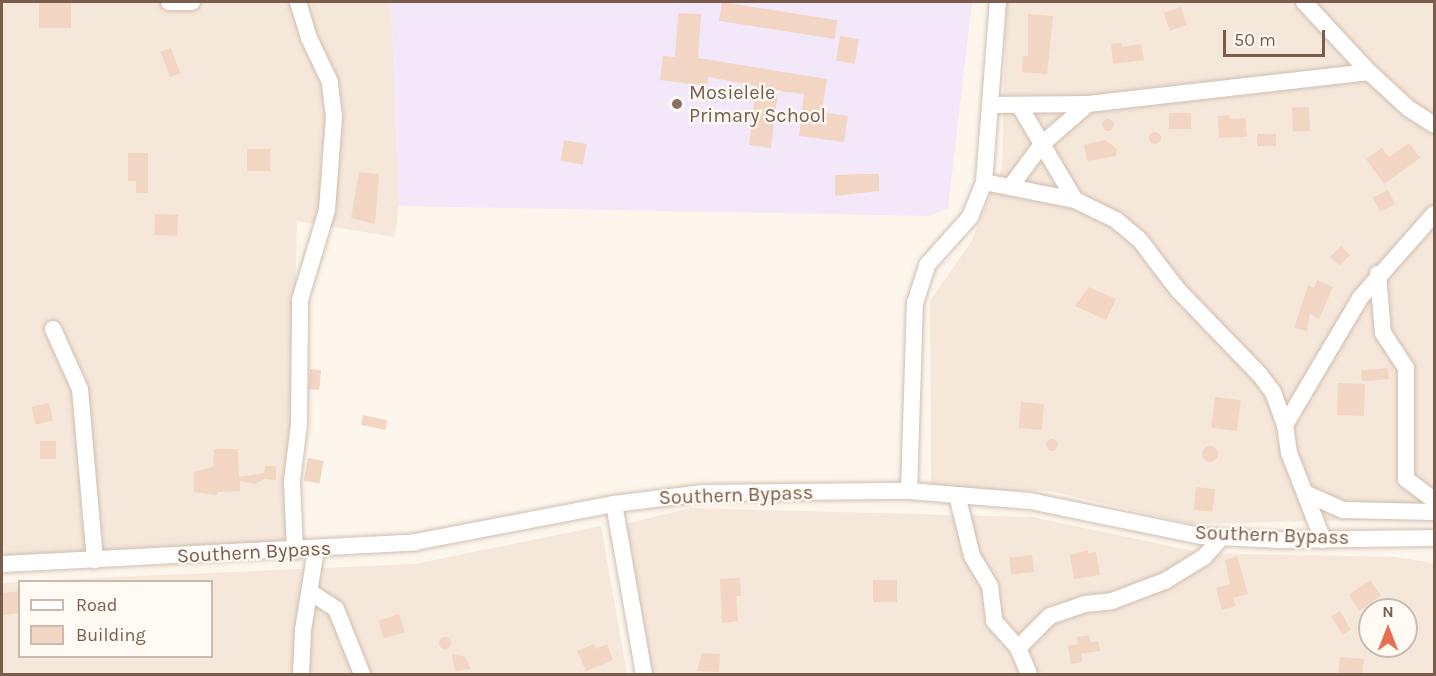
<!DOCTYPE html>
<style>
body{margin:0}
#map{position:relative;width:1436px;height:676px;overflow:hidden;background:#fdf6ec;font-family:Karla,sans-serif}
div>[style]{position:absolute}
.residential>*{inset:0;background:#f5e8da}
.education>*{inset:0;background:#f3e8fa}
.building>*{inset:0;background:#f3d5c3;transform-origin:0 0}
.round{border-radius:50%}
.roads{filter:drop-shadow(0 0 2px #d1beb0) drop-shadow(0 0 2px #d1beb0)}
.minor>*{height:16px;margin:-8px;padding:0 8px;transform-origin:8px;border-radius:8px;background:#fff}
.dots>*{width:16px;height:16px;translate:-50% -50%;box-sizing:border-box;border:3px solid #fffaf3;border-radius:50%}
span{translate:-50% -50%;white-space:nowrap;text-align:center;line-height:1.15;-webkit-text-stroke:4.5px #fffaf3;paint-order:stroke}
.education-label{font-size:20px;color:#785e54}
.left{translate:0 -50%;text-align:left}
.street-label{font-size:20px;color:#7a5c4d}
.frame{position:absolute;inset:0;border:3px solid #7a5c4d;pointer-events:none}
.legend{position:absolute;left:18px;top:580px;width:195px;height:78px;box-sizing:border-box;background:#fffaf3;border:2px solid #cabbb1;margin:0;padding:8px 10px;list-style:none;font-size:18px;color:#7a5c4d}
.legend li{display:flex;align-items:center;gap:12px;height:30px}
.legend b{width:30px;border:2px solid #cabbb1}
.north{position:absolute;left:1358px;top:598px;width:60px;height:60px;box-sizing:border-box;background:#fffaf3;border:2px solid #cabbb1;border-radius:50%;rotate:0deg;font-size:16px;font-weight:700;line-height:24px;text-align:center;color:#7a5c4d}
.north::after{content:'';display:block;margin:auto;width:21px;height:27px;background:#e76f51;clip-path:polygon(50% 0,100% 100%,50% 72%,0 100%)}
.scale{position:absolute;left:1223px;top:30px;width:102px;height:27px;box-sizing:border-box;border:3px solid #7a5c4d;border-top:0;padding-left:8px;font-size:18px;line-height:21px;white-space:nowrap;color:#7a5c4d;-webkit-text-stroke:4px #fffaf3;paint-order:stroke}
</style>
<div id="map">
<div class="residential">
<i style="clip-path:polygon(2px 2px,391px 2px,399px 206px,395px 237px,297px 221px,289px 544px,2px 558px)"></i>
<i style="clip-path:polygon(1006px 2px,1434px 2px,1434px 518px,1191px 524px,1050px 491px,931px 489px,930px 301px,971px 242px,1002px 168px)"></i>
<i style="clip-path:polygon(evenodd,690px 508px,1032px 517px,1203px 553px,1395px 557px,1434px 563px,1434px 674px,652px 674px,626px 524px,690px 508px,1370px 610px,1406px 610px,1406px 646px,1370px 646px,1370px 610px)"></i>
<i style="clip-path:polygon(601px 526px,627px 674px,2px 674px,2px 583px,19px 582px,20px 656px,212px 656px,212px 582px,26px 581px,415px 564px)"></i>
</div>
<div class="education">
<i style="clip-path:polygon(391px 2px,972px 2px,948px 208px,929px 216px,399px 206px)"></i>
</div>
<div class="building">
<i style="left:39px;top:2px;width:32px;height:26px"></i>
<i style="left:722px;top:2px;width:117px;height:19px;rotate:9deg"></i>
<i style="left:1181px;top:7px;width:19px;height:18px;rotate:72deg"></i>
<i style="clip-path:polygon(678px 13px,701px 14px,698px 58px,827px 79px,822px 112px,848px 116px,844px 142px,799px 136px,804px 94px,778px 91px,771px 148px,749px 145px,756px 86px,708px 77px,707px 86px,660px 80px,663px 56px,675px 57px)"></i>
<i style="clip-path:polygon(1028px 14px,1053px 16px,1047px 74px,1022px 72px,1023px 56px,1028px 56px)"></i>
<i style="left:840px;top:36px;width:19px;height:25px;rotate:9deg"></i>
<i style="clip-path:polygon(1121px 43px,1122px 47px,1141px 44px,1144px 60px,1113px 64px,1111px 44px)"></i>
<i style="left:171px;top:48px;width:27px;height:11px;rotate:70deg"></i>
<i style="left:1309px;top:107px;width:24px;height:17px;rotate:88deg"></i>
<i style="left:1169px;top:113px;width:22px;height:16px"></i>
<i style="clip-path:polygon(1229px 115px,1230px 119px,1245px 118px,1247px 137px,1219px 138px,1218px 116px)"></i>
<i class="round" style="left:1102px;top:119px;width:12px;height:12px"></i>
<i class="round" style="left:1149px;top:132px;width:12px;height:12px"></i>
<i style="left:1257px;top:134px;width:19px;height:12px"></i>
<i style="left:564px;top:140px;width:23px;height:21px;rotate:10deg"></i>
<i style="clip-path:polygon(1105px 140px,1117px 149px,1116px 156px,1087px 161px,1084px 145px)"></i>
<i style="clip-path:polygon(1409px 143px,1420px 158px,1384px 184px,1366px 159px,1382px 148px,1389px 157px)"></i>
<i style="left:247px;top:149px;width:23px;height:22px"></i>
<i style="clip-path:polygon(128px 153px,148px 153px,148px 193px,136px 193px,136px 181px,128px 181px)"></i>
<i style="clip-path:polygon(359px 172px,379px 174px,375px 224px,351px 218px)"></i>
<i style="clip-path:polygon(863px 174px,879px 174px,879px 191px,835px 196px,835px 175px)"></i>
<i style="left:1388px;top:190px;width:16px;height:17px;rotate:63deg"></i>
<i style="left:155px;top:214px;width:23px;height:21px;rotate:2deg"></i>
<i style="left:1341px;top:246px;width:13px;height:15px;rotate:45deg"></i>
<i style="clip-path:polygon(1317px 280px,1333px 287px,1319px 319px,1310px 314px,1307px 331px,1294px 328px,1308px 285px,1314px 288px)"></i>
<i style="clip-path:polygon(1089px 287px,1116px 299px,1106px 320px,1075px 306px)"></i>
<i style="left:1388px;top:368px;width:11px;height:27px;rotate:85deg"></i>
<i style="left:310px;top:369px;width:11px;height:20px;rotate:5deg"></i>
<i style="left:1338px;top:383px;width:27px;height:32px;rotate:2deg"></i>
<i style="left:1215px;top:397px;width:26px;height:31px;rotate:7deg"></i>
<i style="left:1021px;top:402px;width:23px;height:26px;rotate:5deg"></i>
<i style="left:49px;top:403px;width:18px;height:18px;rotate:77deg"></i>
<i style="left:363px;top:415px;width:25px;height:10px;rotate:12deg"></i>
<i class="round" style="left:1046px;top:439px;width:12px;height:12px"></i>
<i style="left:40px;top:441px;width:16px;height:18px"></i>
<i class="round" style="left:1202px;top:446px;width:16px;height:16px"></i>
<i style="clip-path:polygon(214px 449px,238px 449px,239px 477px,264px 473px,265px 466px,276px 466px,276px 480px,264px 479px,255px 484px,240px 481px,240px 491px,217px 492px,217px 495px,194px 492px,194px 472px,213px 467px)"></i>
<i style="left:308px;top:458px;width:16px;height:23px;rotate:11deg"></i>
<i style="left:1196px;top:487px;width:19px;height:23px;rotate:6deg"></i>
<i style="clip-path:polygon(1088px 550px,1088px 553px,1096px 552px,1100px 575px,1074px 579px,1070px 555px)"></i>
<i style="left:1032px;top:555px;width:17px;height:23px;rotate:83deg"></i>
<i style="clip-path:polygon(1237px 556px,1248px 594px,1233px 598px,1236px 606px,1222px 610px,1216px 588px,1230px 584px,1225px 560px)"></i>
<i style="clip-path:polygon(740px 578px,741px 596px,736px 596px,738px 621px,722px 623px,720px 579px)"></i>
<i style="left:873px;top:580px;width:24px;height:22px"></i>
<i style="left:1370px;top:580px;width:19px;height:26px;rotate:55deg"></i>
<i style="clip-path:polygon(20px 591px,20px 613px,2px 615px,2px 593px)"></i>
<i style="left:1340px;top:611px;width:22px;height:10px;rotate:60deg"></i>
<i style="left:399px;top:614px;width:19px;height:22px;rotate:72deg"></i>
<i style="clip-path:polygon(1089px 635px,1090px 642px,1098px 641px,1100px 651px,1081px 654px,1082px 662px,1071px 664px,1068px 646px,1078px 644px,1077px 637px)"></i>
<i class="round" style="left:439px;top:637px;width:12px;height:12px"></i>
<i style="clip-path:polygon(594px 644px,596px 649px,607px 644px,613px 660px,586px 671px,577px 651px)"></i>
<i style="clip-path:polygon(702px 653px,720px 654px,719px 672px,697px 671px)"></i>
<i style="clip-path:polygon(452px 654px,465px 657px,471px 669px,455px 671px)"></i>
<i style="clip-path:polygon(1340px 657px,1364px 659px,1362px 675px,1338px 675px)"></i>
</div>
<div class="roads">
<div class="minor">
<i style="left:169px;top:2px;width:23px"></i>
<i style="left:1304px;top:2px;width:96px;rotate:47.1deg"></i>
<i style="left:1369px;top:72px;width:53px;rotate:42.7deg"></i>
<i style="left:1408px;top:108px;width:31px;rotate:33deg"></i>
<i style="left:990px;top:105px;width:98px;rotate:-0.6deg"></i>
<i style="left:1088px;top:104px;width:283px;rotate:-6.5deg"></i>
<i style="left:1019px;top:105px;width:110px;rotate:59.5deg"></i>
<i style="left:984px;top:182px;width:93px;rotate:11.2deg"></i>
<i style="left:1075px;top:200px;width:46px;rotate:26deg"></i>
<i style="left:1116px;top:220px;width:30px;rotate:40deg"></i>
<i style="left:1139px;top:239px;width:64px;rotate:52.6deg"></i>
<i style="left:1178px;top:290px;width:118px;rotate:46deg"></i>
<i style="left:1260px;top:375px;width:21px;rotate:53deg"></i>
<i style="left:1273px;top:392px;width:35px;rotate:70deg"></i>
<i style="left:1011px;top:186px;width:52px;rotate:-53.6deg"></i>
<i style="left:1042px;top:144px;width:61px;rotate:-41deg"></i>
<i style="left:1378px;top:274px;width:59px;rotate:85.2deg"></i>
<i style="left:1383px;top:333px;width:42px;rotate:56.7deg"></i>
<i style="left:1406px;top:368px;width:111px;rotate:90deg"></i>
<i style="left:1406px;top:479px;width:35px;rotate:37deg"></i>
<i style="left:53px;top:329px;width:66px;rotate:65.8deg"></i>
<i style="left:80px;top:389px;width:172px;rotate:85deg"></i>
<i style="left:909px;top:491px;width:188px;rotate:-88.2deg"></i>
<i style="left:915px;top:303px;width:40px;rotate:-72deg"></i>
<i style="left:927px;top:265px;width:64px;rotate:-48.1deg"></i>
<i style="left:970px;top:217px;width:38px;rotate:-68deg"></i>
<i style="left:984px;top:182px;width:181px;rotate:-85.6deg"></i>
<i style="left:1305px;top:493px;width:42px;rotate:24.1deg"></i>
<i style="left:1343px;top:510px;width:91px;rotate:1.3deg"></i>
<i style="left:957px;top:495px;width:63px;rotate:76.2deg"></i>
<i style="left:972px;top:556px;width:35px;rotate:59deg"></i>
<i style="left:990px;top:586px;width:35px;rotate:83deg"></i>
<i style="left:994px;top:621px;width:36px;rotate:48deg"></i>
<i style="left:1018px;top:648px;width:28px;rotate:67deg"></i>
<i style="left:614px;top:504px;width:173px;rotate:80deg"></i>
<i style="left:1323px;top:540px;width:93px;rotate:-111.3deg"></i>
<i style="left:1289px;top:453px;width:28px;rotate:-98deg"></i>
<i style="left:1285px;top:425px;width:147px;rotate:-59.4deg"></i>
<i style="left:1360px;top:298px;width:112px;rotate:-48.6deg"></i>
<i style="left:295px;top:551px;width:70px;rotate:-92.5deg"></i>
<i style="left:292px;top:481px;width:57px;rotate:-83deg"></i>
<i style="left:299px;top:424px;width:124px;rotate:-89.5deg"></i>
<i style="left:300px;top:300px;width:94px;rotate:-73.3deg"></i>
<i style="left:327px;top:210px;width:93px;rotate:-85.7deg"></i>
<i style="left:334px;top:117px;width:35px;rotate:-97deg"></i>
<i style="left:330px;top:82px;width:49px;rotate:-115.5deg"></i>
<i style="left:309px;top:38px;width:38px;rotate:-107deg"></i>
<i style="left:2px;top:564px;width:414px;rotate:-3deg"></i>
<i style="left:415px;top:542px;width:203px;rotate:-10.8deg"></i>
<i style="left:614px;top:504px;width:90px;rotate:-7deg"></i>
<i style="left:703px;top:493px;width:206px;rotate:-0.6deg"></i>
<i style="left:909px;top:491px;width:121px;rotate:4.7deg"></i>
<i style="left:1030px;top:501px;width:174px;rotate:11.6deg"></i>
<i style="left:1200px;top:536px;width:80px;rotate:2.9deg"></i>
<i style="left:1280px;top:540px;width:154px;rotate:-0.7deg"></i>
<i style="left:310px;top:592px;width:31px;rotate:33deg"></i>
<i style="left:336px;top:609px;width:70px;rotate:68.2deg"></i>
<i style="left:1018px;top:648px;width:45px;rotate:-45deg"></i>
<i style="left:1050px;top:616px;width:37px;rotate:-19deg"></i>
<i style="left:1085px;top:604px;width:27px;rotate:-6deg"></i>
<i style="left:1112px;top:601px;width:57px;rotate:-20.7deg"></i>
<i style="left:1165px;top:581px;width:46px;rotate:-31.6deg"></i>
<i style="left:1204px;top:557px;width:27px;rotate:-48deg"></i>
<i style="left:301px;top:674px;width:44px;rotate:-87.4deg"></i>
<i style="left:303px;top:630px;width:81px;rotate:-80.8deg"></i>
</div>
</div>
<div class="dots">
<i style="left:677px;top:104px;background:#8d6e63"></i>
</div>
<div class="education-label">
<span class="left" style="left:689px;top:104px">Mosielele<br>Primary School</span>
</div>
<div class="street-label">
<span style="left:736px;top:495px;rotate:-2deg">Southern Bypass</span>
<span style="left:1272px;top:535px;rotate:2deg">Southern Bypass</span>
<span style="left:254px;top:552px;rotate:-3deg">Southern Bypass</span>
</div>
<div class="frame"></div>
<ul class="legend">
<li><b style="height:8px;background:#fff"></b>Road</li>
<li><b style="height:16px;background:#f3d5c3"></b>Building</li>
</ul>
<div class="north">N</div>
<div class="scale">50 m</div>
</div>
